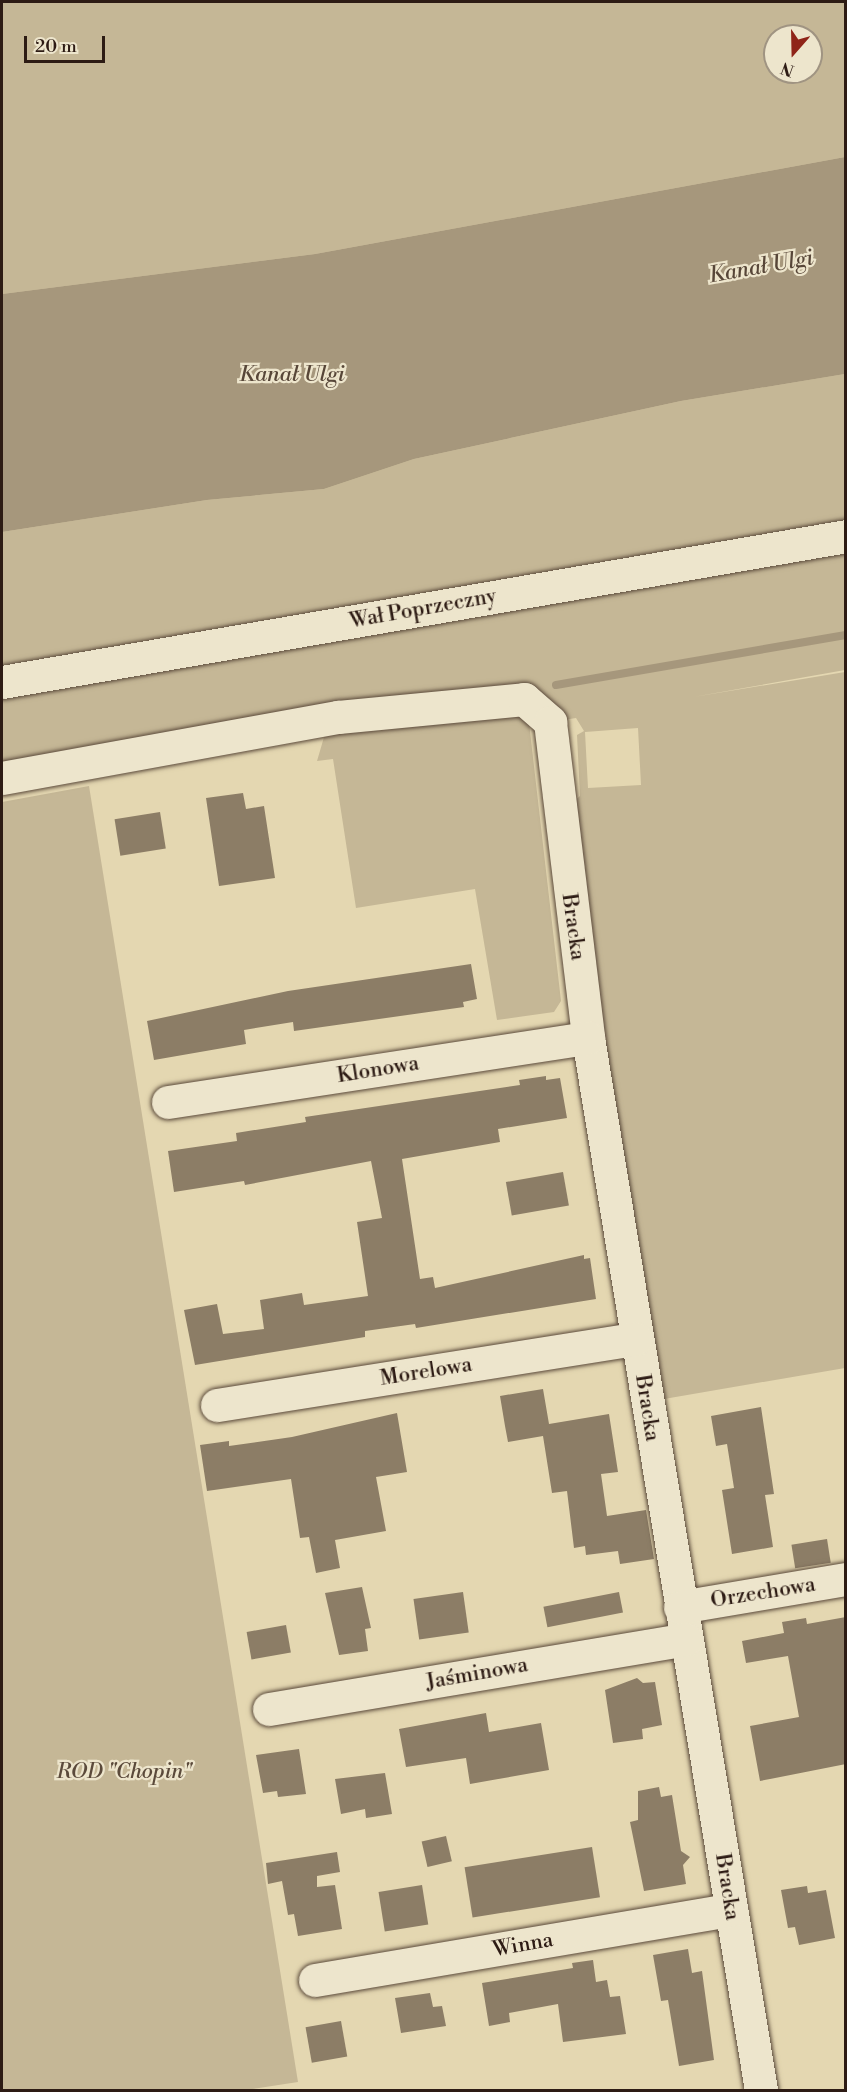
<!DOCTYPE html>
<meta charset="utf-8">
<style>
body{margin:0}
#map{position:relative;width:847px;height:2092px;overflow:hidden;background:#e4d7b1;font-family:"Libre Bodoni",serif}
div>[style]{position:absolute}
.green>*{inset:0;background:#c5b796}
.water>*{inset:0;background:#a6977c}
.stream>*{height:8px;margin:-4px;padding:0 4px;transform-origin:4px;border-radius:4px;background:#a6977c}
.building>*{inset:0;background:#8c7d66;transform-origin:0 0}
.roads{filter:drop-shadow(0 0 2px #5b4a3b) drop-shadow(0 0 2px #5b4a3b)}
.minor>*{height:33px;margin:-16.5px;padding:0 16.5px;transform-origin:16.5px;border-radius:16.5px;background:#ede5cc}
span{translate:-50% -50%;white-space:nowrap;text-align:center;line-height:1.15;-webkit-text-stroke:4.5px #ede5cc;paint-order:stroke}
.street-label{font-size:21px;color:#2d1b14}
.park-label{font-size:21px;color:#5b4a3b;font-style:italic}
.water-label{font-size:22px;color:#574638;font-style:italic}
.frame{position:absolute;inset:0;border:3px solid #2d1b14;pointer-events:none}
.north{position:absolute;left:763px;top:24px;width:60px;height:60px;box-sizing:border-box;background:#ede5cc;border:2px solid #a09482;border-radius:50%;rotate:200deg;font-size:16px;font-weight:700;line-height:24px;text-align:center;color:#2d1b14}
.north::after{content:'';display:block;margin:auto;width:21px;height:27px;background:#8f2418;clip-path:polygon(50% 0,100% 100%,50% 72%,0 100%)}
.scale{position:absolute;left:24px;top:36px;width:81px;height:27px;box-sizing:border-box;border:3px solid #2d1b14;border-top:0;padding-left:8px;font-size:18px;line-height:21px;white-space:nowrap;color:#2d1b14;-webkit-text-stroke:4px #ede5cc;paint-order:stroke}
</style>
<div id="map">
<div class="green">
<i style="clip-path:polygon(evenodd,2px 2px,845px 2px,845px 157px,315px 254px,2px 294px,2px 2px,775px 36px,811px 36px,811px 72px,775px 72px,775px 36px)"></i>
<i style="clip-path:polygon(evenodd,845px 374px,845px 670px,693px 697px,845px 672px,845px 1368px,664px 1399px,614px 1110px,573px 802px,580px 796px,577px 735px,584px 731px,576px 718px,550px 722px,523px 699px,2px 779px,2px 532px,207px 500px,324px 489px,414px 459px,681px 401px,845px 374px,638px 728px,641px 785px,588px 788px,585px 732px,638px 728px)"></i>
<i style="clip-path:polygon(528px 714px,561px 1001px,554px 1012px,497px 1020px,475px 889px,356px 908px,333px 759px,317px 761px,327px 727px)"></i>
<i style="clip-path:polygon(89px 786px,298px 2082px,246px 2090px,2px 2090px,2px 802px)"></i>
</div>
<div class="water">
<i style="clip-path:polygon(845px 157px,845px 374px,681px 401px,414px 459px,324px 489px,207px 500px,2px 532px,2px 294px,315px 254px)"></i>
</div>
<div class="stream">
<i style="left:556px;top:685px;width:294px;rotate:-9.8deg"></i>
</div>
<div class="building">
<i style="clip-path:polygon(243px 793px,246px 809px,264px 806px,275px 878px,219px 886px,206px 798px)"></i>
<i style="left:160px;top:812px;width:37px;height:46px;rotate:81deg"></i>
<i style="clip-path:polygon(471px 964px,477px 999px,463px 1002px,464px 1007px,294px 1031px,293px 1022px,244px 1030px,246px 1044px,154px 1060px,147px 1021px,288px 991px)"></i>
<i style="clip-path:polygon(546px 1076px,546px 1080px,560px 1078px,567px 1118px,498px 1129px,500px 1142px,402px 1159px,420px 1279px,433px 1277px,435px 1288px,584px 1255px,584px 1259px,590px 1258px,596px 1299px,416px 1328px,415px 1324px,365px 1331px,365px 1337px,195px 1365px,184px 1310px,217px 1304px,223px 1334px,264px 1329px,260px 1300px,302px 1293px,304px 1305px,368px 1296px,357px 1222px,382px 1218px,371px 1161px,245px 1185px,244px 1181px,174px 1192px,168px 1151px,237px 1141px,236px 1133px,306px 1122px,305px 1117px,520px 1085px,519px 1080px)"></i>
<i style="left:563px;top:1172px;width:34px;height:58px;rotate:80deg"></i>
<i style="clip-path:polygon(543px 1389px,549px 1424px,609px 1414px,618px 1472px,601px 1474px,607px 1516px,646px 1510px,654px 1559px,620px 1564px,618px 1551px,586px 1555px,585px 1546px,574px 1548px,567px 1491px,552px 1493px,543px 1436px,508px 1442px,505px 1426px,500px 1396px)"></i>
<i style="clip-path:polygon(761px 1407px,774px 1494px,765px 1495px,773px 1547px,732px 1554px,722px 1490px,734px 1488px,727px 1444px,716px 1446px,711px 1416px)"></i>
<i style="clip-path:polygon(397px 1413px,407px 1472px,376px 1477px,386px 1531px,335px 1540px,340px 1568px,316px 1573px,309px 1537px,300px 1538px,291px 1479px,207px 1491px,200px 1445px,229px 1441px,229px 1446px,292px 1437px)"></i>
<i style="left:827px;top:1539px;width:24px;height:36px;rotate:81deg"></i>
<i style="clip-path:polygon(362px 1587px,371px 1628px,365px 1629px,368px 1651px,339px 1655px,325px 1593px)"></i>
<i style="left:463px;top:1592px;width:41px;height:50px;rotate:82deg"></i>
<i style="left:619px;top:1592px;width:21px;height:77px;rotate:79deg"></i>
<i style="clip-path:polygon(846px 1617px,846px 1764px,760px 1781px,750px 1726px,799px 1717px,788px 1656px,746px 1663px,742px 1641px,784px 1633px,782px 1622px,806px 1618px,807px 1624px)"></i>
<i style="left:286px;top:1625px;width:28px;height:40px;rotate:80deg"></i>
<i style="clip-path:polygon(637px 1678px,643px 1683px,655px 1682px,662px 1725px,642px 1729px,643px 1739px,613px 1743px,605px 1690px)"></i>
<i style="clip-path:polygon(486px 1713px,489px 1732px,541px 1723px,549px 1770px,470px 1784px,466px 1758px,406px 1767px,399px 1729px)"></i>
<i style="clip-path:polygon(299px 1749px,306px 1794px,278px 1797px,277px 1791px,263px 1793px,256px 1755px)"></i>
<i style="clip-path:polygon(385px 1773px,392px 1814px,366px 1818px,365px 1809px,341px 1814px,335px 1779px)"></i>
<i style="clip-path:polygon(659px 1787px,661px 1797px,672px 1795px,681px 1851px,690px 1857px,683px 1865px,686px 1884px,644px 1891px,630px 1822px,638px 1820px,638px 1791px)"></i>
<i style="left:446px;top:1836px;width:26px;height:25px;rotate:77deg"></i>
<i style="left:592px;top:1847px;width:51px;height:129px;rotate:81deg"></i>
<i style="clip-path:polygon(337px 1852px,340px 1872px,317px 1876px,317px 1887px,335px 1885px,342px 1929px,298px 1936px,294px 1914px,288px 1915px,282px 1881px,268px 1884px,266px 1863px)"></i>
<i style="left:422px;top:1885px;width:40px;height:44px;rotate:81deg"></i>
<i style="clip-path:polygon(807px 1886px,808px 1893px,826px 1890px,835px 1938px,799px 1945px,795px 1927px,788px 1928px,781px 1890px)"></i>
<i style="clip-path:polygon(688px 1949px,692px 1973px,702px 1971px,714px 2060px,679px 2066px,668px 2000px,661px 2001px,653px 1955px)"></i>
<i style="clip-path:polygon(593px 1960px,596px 1982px,607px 1980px,610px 1997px,620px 1996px,626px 2034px,563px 2042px,558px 2004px,509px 2013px,510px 2022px,489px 2026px,482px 1983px,573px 1968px,572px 1963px)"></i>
<i style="clip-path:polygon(430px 1993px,433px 2007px,442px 2006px,446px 2026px,401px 2033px,395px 1998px)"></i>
<i style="left:341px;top:2021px;width:36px;height:36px;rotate:80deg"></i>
</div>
<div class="roads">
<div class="minor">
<i style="left:2px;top:682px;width:857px;rotate:-9.81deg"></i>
<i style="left:2px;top:778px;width:341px;rotate:-10.3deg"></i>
<i style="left:338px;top:717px;width:187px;rotate:-5.5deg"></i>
<i style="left:524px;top:699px;width:35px;rotate:41deg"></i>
<i style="left:550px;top:722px;width:318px;rotate:83.1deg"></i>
<i style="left:588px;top:1038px;width:1066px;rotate:80.66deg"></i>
<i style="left:168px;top:1102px;width:425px;rotate:-8.7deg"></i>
<i style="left:217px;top:1405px;width:424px;rotate:-9deg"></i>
<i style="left:680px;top:1607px;width:168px;rotate:-9.6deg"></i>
<i style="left:269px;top:1709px;width:423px;rotate:-9.5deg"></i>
<i style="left:315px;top:1980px;width:422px;rotate:-9.6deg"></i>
</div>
</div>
<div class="street-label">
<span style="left:423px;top:609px;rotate:-10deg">Wał Poprzeczny</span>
<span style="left:573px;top:927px;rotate:82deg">Bracka</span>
<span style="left:378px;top:1070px;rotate:-9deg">Klonowa</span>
<span style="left:426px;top:1372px;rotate:-9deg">Morelowa</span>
<span style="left:647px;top:1408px;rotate:81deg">Bracka</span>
<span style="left:763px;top:1593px;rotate:-9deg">Orzechowa</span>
<span style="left:477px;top:1674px;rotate:-10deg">Jaśminowa</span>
<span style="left:727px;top:1887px;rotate:81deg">Bracka</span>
<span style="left:523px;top:1945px;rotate:-10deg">Winna</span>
</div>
<div class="park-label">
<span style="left:124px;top:1772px">ROD "Chopin"</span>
</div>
<div class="water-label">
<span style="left:761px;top:267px;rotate:-10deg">Kanał Ulgi</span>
<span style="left:292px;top:375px">Kanał Ulgi</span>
</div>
<div class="frame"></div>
<div class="north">N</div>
<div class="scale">20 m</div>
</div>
